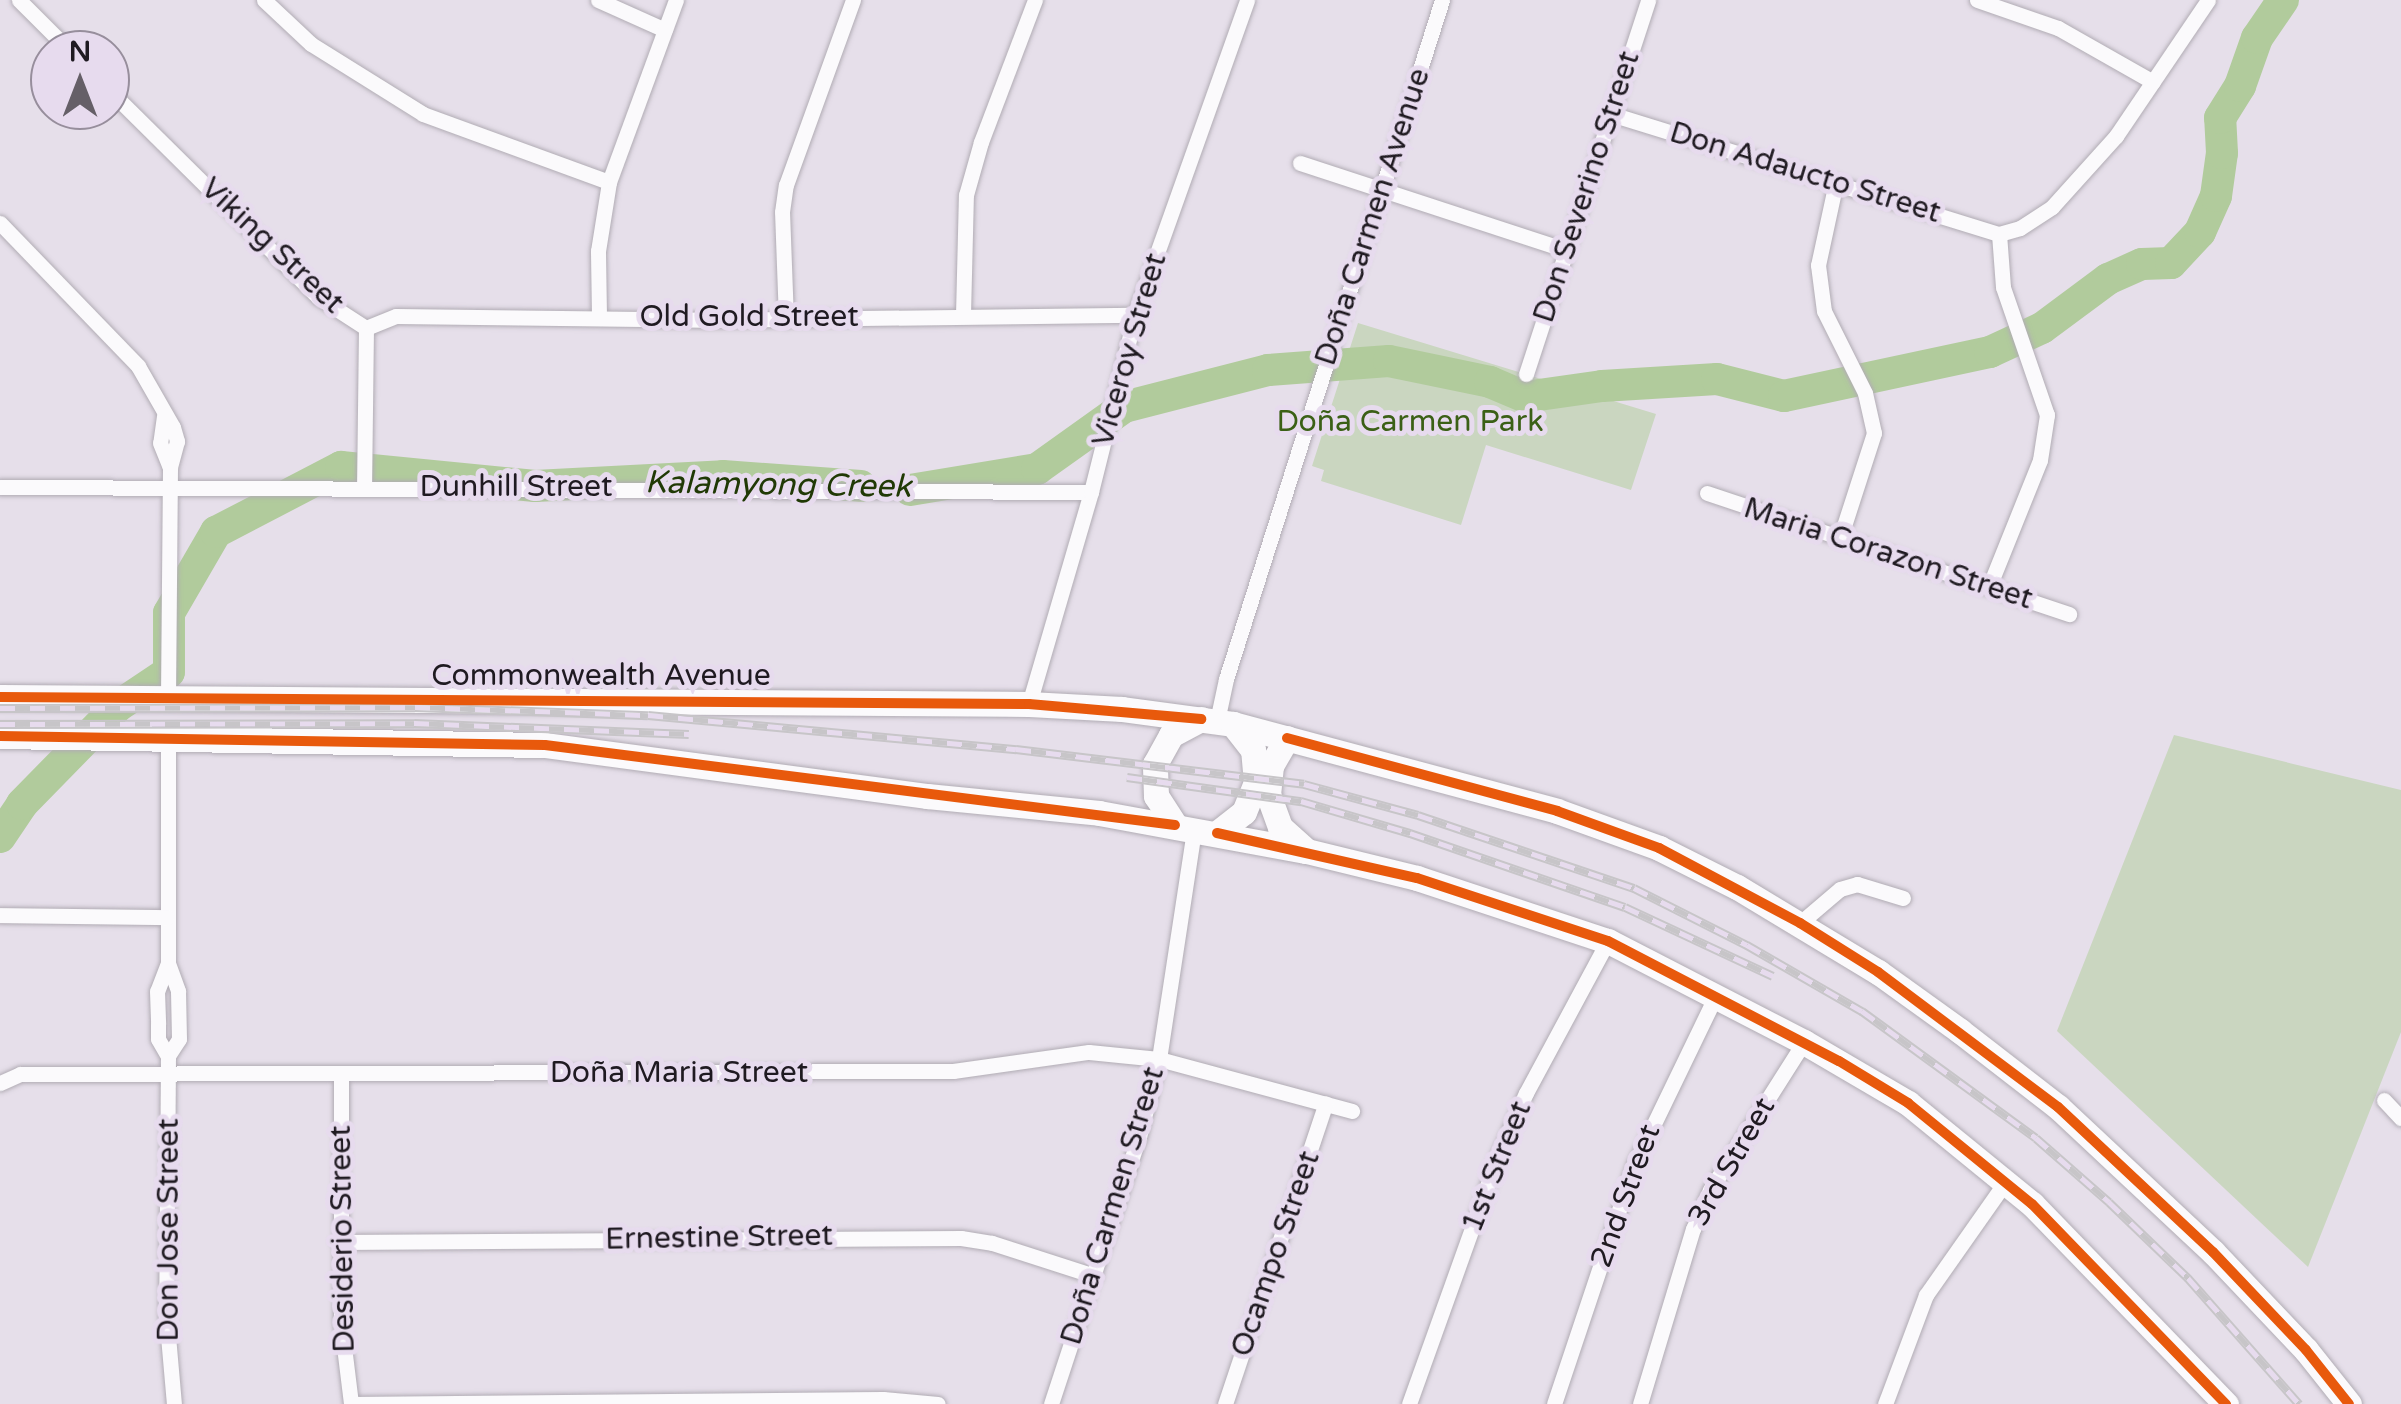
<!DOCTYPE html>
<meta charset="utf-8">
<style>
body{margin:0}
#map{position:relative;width:2401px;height:1404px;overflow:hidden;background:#e6dfea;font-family:"Varela Round",sans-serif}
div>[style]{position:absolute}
.green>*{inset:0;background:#cad6c0}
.river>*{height:32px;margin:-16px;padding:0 16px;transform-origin:16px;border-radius:16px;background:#b1cb9c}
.roads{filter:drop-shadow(0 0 2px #b1acb4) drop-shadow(0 0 2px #b1acb4)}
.street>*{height:15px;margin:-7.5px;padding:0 7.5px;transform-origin:7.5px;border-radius:7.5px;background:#fbfafc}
.primary>*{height:25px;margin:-12.5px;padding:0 12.5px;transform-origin:12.5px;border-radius:12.5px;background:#fbfafc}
.rail>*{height:9px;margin-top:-4.5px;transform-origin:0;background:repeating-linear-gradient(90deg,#e7dbee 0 15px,#c7c5c8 0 30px);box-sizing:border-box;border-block:2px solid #c7c5c8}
.cycleway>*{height:10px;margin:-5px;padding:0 5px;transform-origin:5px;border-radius:5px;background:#e8590c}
span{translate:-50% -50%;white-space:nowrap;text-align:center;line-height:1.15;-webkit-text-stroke:10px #e7dbee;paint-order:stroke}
.street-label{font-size:30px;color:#1f1a21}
.park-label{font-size:30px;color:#3b6016}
.water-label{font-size:32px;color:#203905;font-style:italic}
.north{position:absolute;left:30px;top:30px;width:100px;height:100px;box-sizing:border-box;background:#e7dbee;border:2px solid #978e9c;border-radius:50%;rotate:0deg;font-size:28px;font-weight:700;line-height:40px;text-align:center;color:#1f1a21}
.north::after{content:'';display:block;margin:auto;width:35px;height:45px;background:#655f67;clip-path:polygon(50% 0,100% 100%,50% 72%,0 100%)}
</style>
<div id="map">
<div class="green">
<i style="clip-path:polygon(1358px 323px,1656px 414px,1631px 490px,1486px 445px,1461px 525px,1321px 481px,1324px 470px,1312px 466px)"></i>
<i style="clip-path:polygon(2174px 735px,2401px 790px,2401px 1032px,2308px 1267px,2057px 1031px)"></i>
</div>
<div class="river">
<i style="left:910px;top:490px;width:129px;rotate:-9.4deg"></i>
<i style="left:1037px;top:469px;width:107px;rotate:-35.5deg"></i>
<i style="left:1124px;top:407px;width:149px;rotate:-14.4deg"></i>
<i style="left:1268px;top:370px;width:121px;rotate:-4.3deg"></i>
<i style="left:1389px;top:361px;width:103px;rotate:11.7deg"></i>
<i style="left:1490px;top:382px;width:38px;rotate:23deg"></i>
<i style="left:1525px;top:397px;width:78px;rotate:-8.1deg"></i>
<i style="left:1602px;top:386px;width:115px;rotate:-3.5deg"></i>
<i style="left:1717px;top:379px;width:69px;rotate:14.2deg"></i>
<i style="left:1784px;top:396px;width:211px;rotate:-12.1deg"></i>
<i style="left:1990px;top:352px;width:57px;rotate:-24.8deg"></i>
<i style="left:2042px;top:328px;width:82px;rotate:-36.6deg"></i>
<i style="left:2108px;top:279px;width:37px;rotate:-24deg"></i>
<i style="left:2142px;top:264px;width:29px;rotate:-2deg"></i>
<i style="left:2171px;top:263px;width:42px;rotate:-46.9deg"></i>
<i style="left:2200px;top:232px;width:39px;rotate:-66deg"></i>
<i style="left:2216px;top:196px;width:43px;rotate:-82.1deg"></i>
<i style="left:2222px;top:153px;width:35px;rotate:-93deg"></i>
<i style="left:2220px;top:118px;width:38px;rotate:-58deg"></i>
<i style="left:2240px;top:86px;width:51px;rotate:-70.5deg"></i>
<i style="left:2257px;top:38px;width:46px;rotate:-55.6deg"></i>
<i style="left:0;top:837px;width:40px;rotate:-56deg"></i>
<i style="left:22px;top:804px;width:137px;rotate:-45.6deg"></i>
<i style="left:118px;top:706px;width:61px;rotate:-33.7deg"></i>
<i style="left:169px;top:672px;width:59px;rotate:-90deg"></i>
<i style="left:169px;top:613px;width:94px;rotate:-59.9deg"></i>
<i style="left:216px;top:532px;width:141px;rotate:-27.5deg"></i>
<i style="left:341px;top:467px;width:195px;rotate:5.6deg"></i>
<i style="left:535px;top:486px;width:188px;rotate:-3deg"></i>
<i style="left:723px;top:476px;width:138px;rotate:4.1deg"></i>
</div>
<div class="roads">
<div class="street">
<i style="left:19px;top:0;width:71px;rotate:45deg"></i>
<i style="left:264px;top:0;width:64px;rotate:43.1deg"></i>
<i style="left:311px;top:44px;width:132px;rotate:32deg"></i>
<i style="left:423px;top:114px;width:198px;rotate:20.1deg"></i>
<i style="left:598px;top:0;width:73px;rotate:24.1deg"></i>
<i style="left:1977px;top:0;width:86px;rotate:19.1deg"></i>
<i style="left:2058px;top:28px;width:109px;rotate:29.6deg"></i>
<i style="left:110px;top:91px;width:293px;rotate:44.7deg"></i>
<i style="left:318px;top:297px;width:57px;rotate:32.9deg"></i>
<i style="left:366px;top:328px;width:159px;rotate:90.7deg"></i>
<i style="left:1611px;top:114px;width:406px;rotate:17.2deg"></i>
<i style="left:1300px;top:163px;width:280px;rotate:18.1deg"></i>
<i style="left:1836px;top:182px;width:85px;rotate:102.2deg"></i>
<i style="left:1818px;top:265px;width:46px;rotate:82.6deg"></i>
<i style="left:1824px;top:311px;width:92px;rotate:63.4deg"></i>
<i style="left:1865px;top:393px;width:41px;rotate:77.3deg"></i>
<i style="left:1874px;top:433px;width:110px;rotate:107.9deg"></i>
<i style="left:0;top:223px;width:199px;rotate:46deg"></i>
<i style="left:138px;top:366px;width:70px;rotate:60.2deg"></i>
<i style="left:173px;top:427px;width:15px;rotate:74deg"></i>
<i style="left:177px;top:441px;width:28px;rotate:105deg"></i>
<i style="left:170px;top:468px;width:229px;rotate:90.5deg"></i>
<i style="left:1999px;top:234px;width:22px;rotate:-16deg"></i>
<i style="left:2020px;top:228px;width:38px;rotate:-33deg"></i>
<i style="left:2052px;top:207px;width:96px;rotate:-48deg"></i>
<i style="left:2116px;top:136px;width:164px;rotate:-55.9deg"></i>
<i style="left:963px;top:315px;width:120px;rotate:-88.6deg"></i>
<i style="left:966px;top:195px;width:55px;rotate:-74.2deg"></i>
<i style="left:981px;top:142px;width:152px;rotate:-69.2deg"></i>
<i style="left:599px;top:316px;width:65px;rotate:-90.9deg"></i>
<i style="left:598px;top:251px;width:70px;rotate:-80.9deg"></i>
<i style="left:609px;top:182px;width:194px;rotate:-69.8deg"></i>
<i style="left:786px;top:320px;width:108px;rotate:-92.1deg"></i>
<i style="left:782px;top:212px;width:27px;rotate:-82deg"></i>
<i style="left:786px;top:185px;width:197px;rotate:-70.1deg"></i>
<i style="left:366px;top:328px;width:32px;rotate:-22deg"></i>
<i style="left:396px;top:316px;width:308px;rotate:0.7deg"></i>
<i style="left:704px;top:320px;width:431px;rotate:-0.7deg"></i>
<i style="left:1526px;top:374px;width:393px;rotate:-71.9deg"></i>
<i style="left:164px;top:416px;width:27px;rotate:98deg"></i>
<i style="left:160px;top:443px;width:27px;rotate:68deg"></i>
<i style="left:0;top:487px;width:1091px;rotate:0.26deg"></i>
<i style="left:1707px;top:493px;width:382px;rotate:18.5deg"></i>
<i style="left:1989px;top:587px;width:137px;rotate:-68.1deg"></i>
<i style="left:2040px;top:460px;width:46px;rotate:-81.2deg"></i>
<i style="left:2047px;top:415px;width:135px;rotate:-109deg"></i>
<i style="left:2003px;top:287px;width:53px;rotate:-94.3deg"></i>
<i style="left:1029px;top:704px;width:221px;rotate:-73.7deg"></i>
<i style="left:1091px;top:492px;width:182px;rotate:-76deg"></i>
<i style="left:1135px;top:315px;width:334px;rotate:-70.4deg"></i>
<i style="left:1217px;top:721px;width:43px;rotate:-77.9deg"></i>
<i style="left:1226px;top:679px;width:713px;rotate:-72.35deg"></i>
<i style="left:168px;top:736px;width:227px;rotate:90deg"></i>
<i style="left:168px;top:963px;width:30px;rotate:70deg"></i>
<i style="left:178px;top:991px;width:48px;rotate:88.8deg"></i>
<i style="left:179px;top:1039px;width:20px;rotate:123deg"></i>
<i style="left:0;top:915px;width:167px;rotate:0.7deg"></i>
<i style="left:1800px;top:923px;width:52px;rotate:-40.4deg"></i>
<i style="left:1840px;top:889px;width:18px;rotate:-16deg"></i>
<i style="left:1857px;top:884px;width:48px;rotate:16.9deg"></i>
<i style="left:168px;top:963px;width:30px;rotate:111deg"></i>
<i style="left:157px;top:991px;width:33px;rotate:88deg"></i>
<i style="left:158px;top:1024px;width:15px;rotate:90deg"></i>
<i style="left:158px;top:1039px;width:20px;rotate:60deg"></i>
<i style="left:168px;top:1056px;width:257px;rotate:90.4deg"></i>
<i style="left:166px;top:1313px;width:91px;rotate:85deg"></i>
<i style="left:341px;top:1075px;width:247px;rotate:90deg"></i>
<i style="left:341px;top:1322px;width:83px;rotate:83deg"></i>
<i style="left:0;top:1083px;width:22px;rotate:-24deg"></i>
<i style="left:20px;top:1074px;width:933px;rotate:-0.18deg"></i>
<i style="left:953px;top:1071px;width:137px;rotate:-8deg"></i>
<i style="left:1089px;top:1052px;width:70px;rotate:5.7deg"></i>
<i style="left:1159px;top:1059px;width:200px;rotate:15.1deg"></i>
<i style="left:2384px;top:1100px;width:25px;rotate:47deg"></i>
<i style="left:339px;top:1242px;width:622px;rotate:-0.37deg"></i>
<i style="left:961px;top:1238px;width:31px;rotate:9deg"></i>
<i style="left:992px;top:1243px;width:108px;rotate:17.8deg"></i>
<i style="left:351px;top:1404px;width:532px;rotate:-0.54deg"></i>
<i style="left:883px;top:1399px;width:55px;rotate:5.2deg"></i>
<i style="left:1051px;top:1404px;width:281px;rotate:-71.8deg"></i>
<i style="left:1139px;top:1137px;width:81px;rotate:-75.6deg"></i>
<i style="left:1159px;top:1059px;width:233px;rotate:-81.3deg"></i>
<i style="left:1225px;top:1404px;width:317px;rotate:-71.5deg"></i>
<i style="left:1409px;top:1404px;width:261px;rotate:-70.3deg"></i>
<i style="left:1497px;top:1158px;width:71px;rotate:-66deg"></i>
<i style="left:1526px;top:1093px;width:173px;rotate:-61.7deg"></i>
<i style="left:1554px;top:1404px;width:252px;rotate:-71.5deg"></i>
<i style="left:1634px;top:1165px;width:189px;rotate:-64.2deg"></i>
<i style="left:1640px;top:1404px;width:183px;rotate:-73.2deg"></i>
<i style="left:1693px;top:1229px;width:43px;rotate:-66.4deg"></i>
<i style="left:1710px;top:1190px;width:175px;rotate:-57.6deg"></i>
<i style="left:1885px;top:1404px;width:116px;rotate:-69.4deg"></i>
<i style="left:1926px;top:1295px;width:139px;rotate:-54.9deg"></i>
</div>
<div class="primary">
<i style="left:0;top:697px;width:1029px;rotate:0.39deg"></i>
<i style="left:1029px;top:704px;width:93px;rotate:3.1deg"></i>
<i style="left:1122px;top:709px;width:112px;rotate:7.7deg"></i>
<i style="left:1233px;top:724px;width:335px;rotate:15deg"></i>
<i style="left:1557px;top:811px;width:109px;rotate:19.9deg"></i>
<i style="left:1659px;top:848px;width:87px;rotate:26.6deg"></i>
<i style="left:1737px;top:887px;width:165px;rotate:31.1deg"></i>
<i style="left:1878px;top:972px;width:101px;rotate:35.7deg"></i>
<i style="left:1960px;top:1031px;width:124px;rotate:37.8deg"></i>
<i style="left:2058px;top:1107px;width:212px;rotate:43.1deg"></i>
<i style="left:2213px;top:1252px;width:135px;rotate:46.5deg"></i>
<i style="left:2306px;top:1350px;width:69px;rotate:51.5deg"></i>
<i style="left:0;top:736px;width:545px;rotate:0.95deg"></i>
<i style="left:545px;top:745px;width:385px;rotate:7.6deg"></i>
<i style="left:927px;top:796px;width:173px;rotate:5.6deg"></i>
<i style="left:1099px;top:813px;width:211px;rotate:10.4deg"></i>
<i style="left:1307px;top:851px;width:113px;rotate:13.8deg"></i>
<i style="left:1417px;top:878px;width:201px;rotate:18.3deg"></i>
<i style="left:1608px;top:941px;width:220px;rotate:27.3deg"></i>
<i style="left:1804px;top:1042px;width:121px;rotate:30.4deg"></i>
<i style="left:1908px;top:1103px;width:160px;rotate:39.2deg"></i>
<i style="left:2032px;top:1204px;width:279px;rotate:45.9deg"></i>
<i style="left:1287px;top:738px;width:32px;rotate:120deg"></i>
<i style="left:1271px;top:766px;width:28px;rotate:96deg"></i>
<i style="left:1268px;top:794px;width:35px;rotate:70deg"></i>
<i style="left:1280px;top:827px;width:36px;rotate:42deg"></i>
<i style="left:1175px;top:825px;width:35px;rotate:-123deg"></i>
<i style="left:1156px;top:796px;width:32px;rotate:-92deg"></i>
<i style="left:1155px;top:764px;width:33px;rotate:-61deg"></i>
<i style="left:1171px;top:735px;width:34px;rotate:-28deg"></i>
<i style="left:1217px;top:833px;width:34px;rotate:-38deg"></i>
<i style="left:1244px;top:812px;width:31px;rotate:-68deg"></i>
<i style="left:1256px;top:783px;width:33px;rotate:-95deg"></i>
<i style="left:1253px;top:750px;width:33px;rotate:-128deg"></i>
</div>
</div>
<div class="rail">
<i style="left:0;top:708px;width:415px;rotate:-0.1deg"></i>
<i style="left:415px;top:707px;width:233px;rotate:2deg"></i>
<i style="left:648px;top:715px;width:370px;rotate:5.3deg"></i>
<i style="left:1016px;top:749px;width:290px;rotate:6.9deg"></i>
<i style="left:1304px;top:784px;width:118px;rotate:15.2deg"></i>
<i style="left:1418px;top:815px;width:228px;rotate:18.7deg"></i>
<i style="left:1634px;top:888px;width:127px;rotate:26.8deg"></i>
<i style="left:1747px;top:945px;width:133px;rotate:29.9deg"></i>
<i style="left:1862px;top:1011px;width:215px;rotate:36.1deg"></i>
<i style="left:2036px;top:1138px;width:97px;rotate:41.2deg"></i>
<i style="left:2109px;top:1202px;width:110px;rotate:43.9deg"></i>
<i style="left:2188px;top:1278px;width:168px;rotate:48.6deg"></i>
<i style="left:0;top:724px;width:414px;rotate:-0.1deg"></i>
<i style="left:414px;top:723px;width:275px;rotate:2.3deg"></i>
<i style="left:1127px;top:777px;width:176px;rotate:7.9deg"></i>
<i style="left:1301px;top:801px;width:114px;rotate:16.4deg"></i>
<i style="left:1410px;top:833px;width:227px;rotate:19deg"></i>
<i style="left:1625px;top:907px;width:163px;rotate:25deg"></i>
</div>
<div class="cycleway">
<i style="left:0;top:697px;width:1029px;rotate:0.39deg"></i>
<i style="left:1029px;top:704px;width:173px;rotate:5deg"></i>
<i style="left:0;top:736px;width:545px;rotate:0.95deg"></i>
<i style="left:545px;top:745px;width:635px;rotate:7.24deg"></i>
<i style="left:1287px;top:738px;width:280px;rotate:15.1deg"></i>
<i style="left:1557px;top:811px;width:109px;rotate:19.9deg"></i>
<i style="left:1659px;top:848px;width:160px;rotate:28deg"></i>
<i style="left:1800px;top:923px;width:92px;rotate:32.1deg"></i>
<i style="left:1878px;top:972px;width:225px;rotate:36.9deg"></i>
<i style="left:2058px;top:1107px;width:212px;rotate:43.1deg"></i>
<i style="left:2213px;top:1252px;width:135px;rotate:46.5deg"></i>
<i style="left:2306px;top:1350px;width:69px;rotate:51.5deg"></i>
<i style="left:1217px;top:833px;width:205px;rotate:12.7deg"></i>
<i style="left:1417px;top:878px;width:201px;rotate:18.3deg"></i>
<i style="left:1608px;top:941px;width:260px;rotate:27.5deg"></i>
<i style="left:1839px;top:1061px;width:81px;rotate:31.3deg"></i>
<i style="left:1908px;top:1103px;width:160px;rotate:39.2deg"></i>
<i style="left:2032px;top:1204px;width:279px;rotate:45.9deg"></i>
</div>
<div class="street-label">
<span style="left:1805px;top:173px;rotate:17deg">Don Adaucto Street</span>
<span style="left:1587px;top:187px;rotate:-72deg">Don Severino Street</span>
<span style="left:1373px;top:217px;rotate:-72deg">Doña Carmen Avenue</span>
<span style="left:272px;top:246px;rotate:43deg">Viking Street</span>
<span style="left:749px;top:317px">Old Gold Street</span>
<span style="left:1130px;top:350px;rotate:-74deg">Viceroy Street</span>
<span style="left:516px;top:487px">Dunhill Street</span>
<span style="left:1888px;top:554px;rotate:18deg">Maria Corazon Street</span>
<span style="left:601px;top:676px">Commonwealth Avenue</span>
<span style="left:679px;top:1073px">Doña Maria Street</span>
<span style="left:1732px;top:1162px;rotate:-60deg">3rd Street</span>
<span style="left:1497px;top:1167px;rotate:-68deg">1st Street</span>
<span style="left:1626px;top:1196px;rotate:-70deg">2nd Street</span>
<span style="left:1113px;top:1206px;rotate:-73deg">Doña Carmen Street</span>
<span style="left:169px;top:1230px;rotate:-90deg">Don Jose Street</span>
<span style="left:719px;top:1238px;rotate:-1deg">Ernestine Street</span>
<span style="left:343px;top:1239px;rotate:-91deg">Desiderio Street</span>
<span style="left:1276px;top:1254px;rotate:-71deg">Ocampo Street</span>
</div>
<div class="park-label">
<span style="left:1410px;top:422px">Doña Carmen Park</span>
</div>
<div class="water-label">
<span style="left:778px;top:485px;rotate:1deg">Kalamyong Creek</span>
</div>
<div class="north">N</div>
</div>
